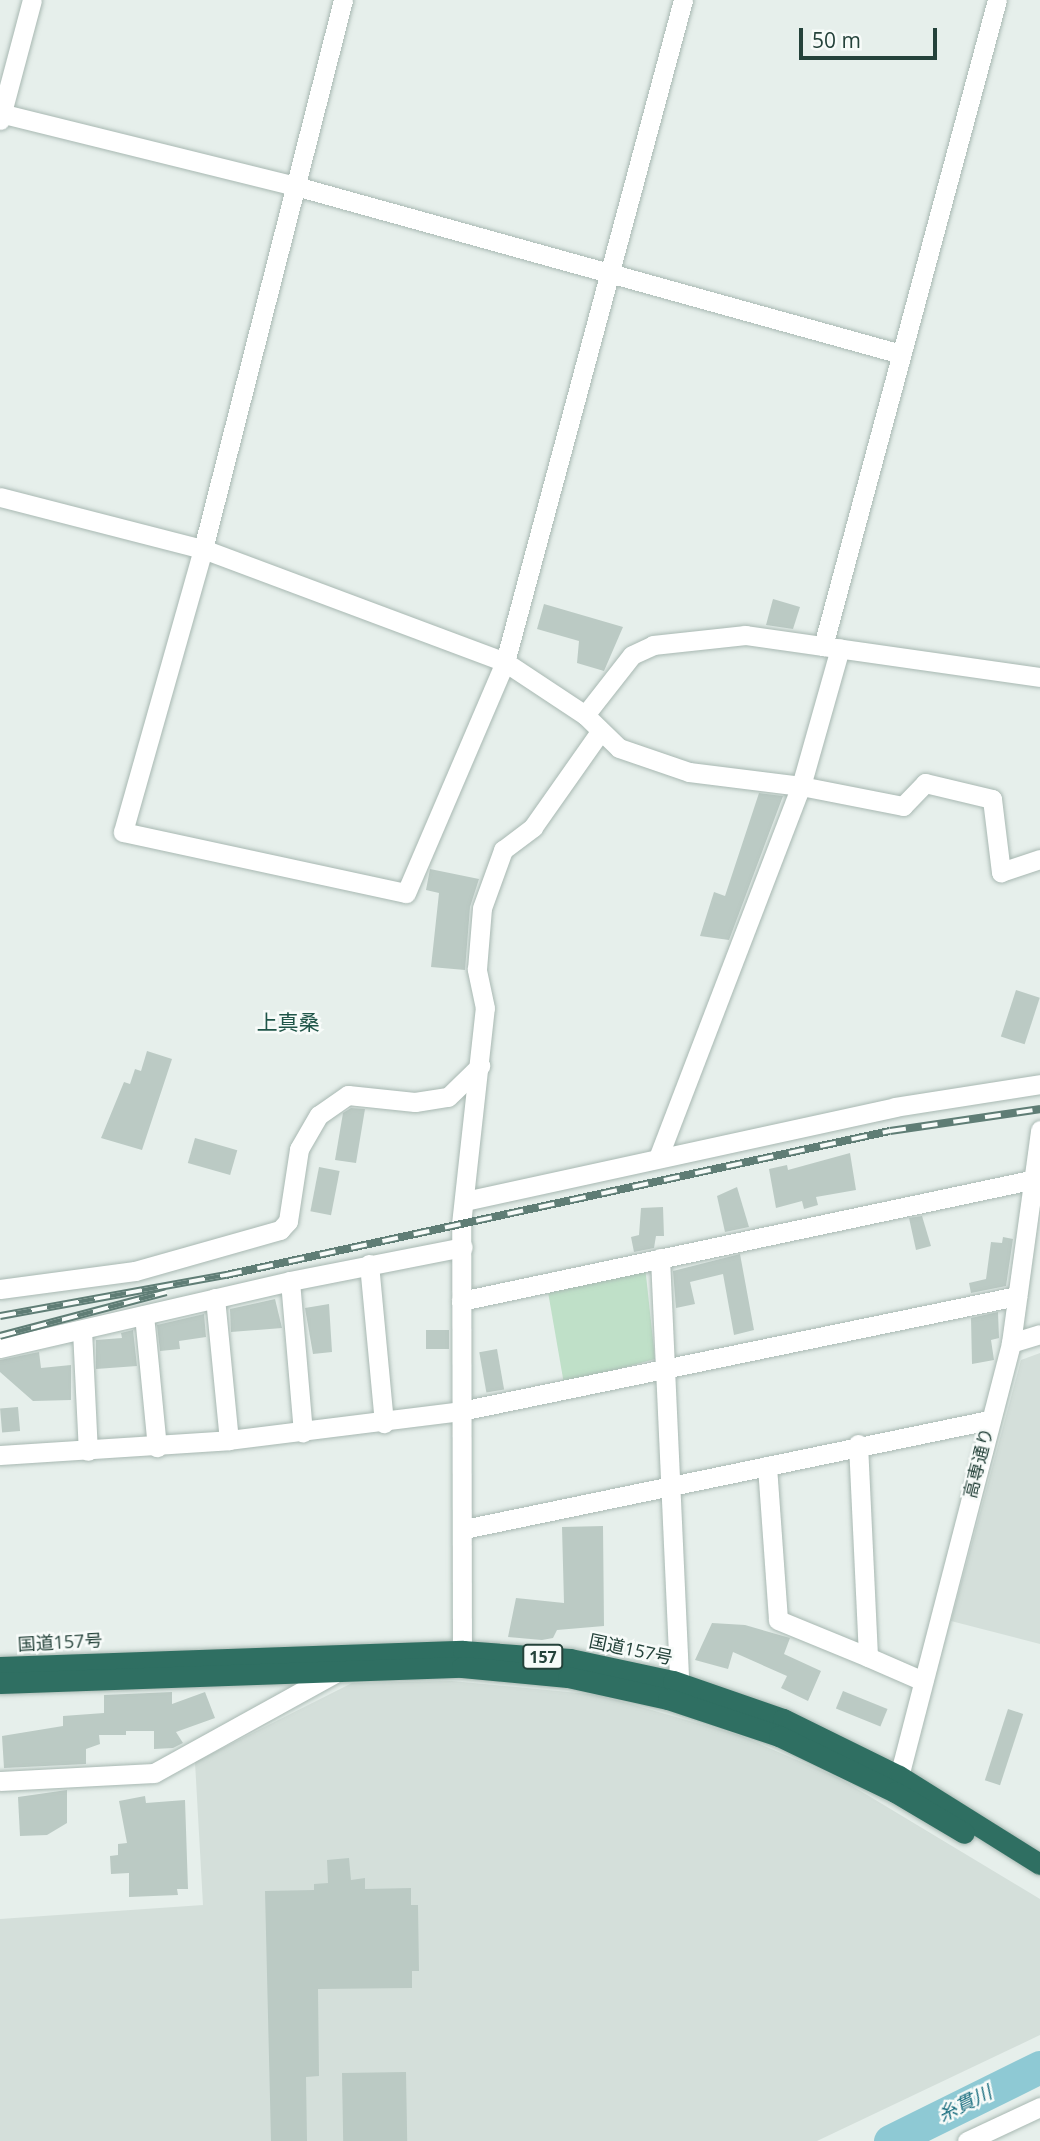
<!DOCTYPE html>
<meta charset="utf-8">
<style>
body{margin:0}
#map{position:relative;width:1040px;height:2141px;overflow:hidden;background:#e6efeb;font-family:"Open Sans","Noto Sans JP",sans-serif}
div>[style]{position:absolute}
.built>*{inset:0;background:#d4dfda}
.green>*{inset:0;background:#bfe0c8}
.river>*{height:33px;margin:-16.5px;padding:0 16.5px;transform-origin:16.5px;border-radius:16.5px;background:#8ec9d4}
.building>*{inset:0;background:#bbcac4;transform-origin:0 0}
.roads{filter:drop-shadow(0 0 2px #a8b8b2) drop-shadow(0 0 2px #a8b8b2)}
.minor>*{height:19px;margin:-9.5px;padding:0 9.5px;transform-origin:9.5px;border-radius:9.5px;background:#fff}
.highway>*{height:21px;margin:-10.5px;padding:0 10.5px;transform-origin:10.5px;border-radius:10.5px;background:#2f6f62}
.rail>*{height:8px;margin-top:-4px;transform-origin:0;background:repeating-linear-gradient(90deg,#f7fbf9 0 16px,#5f7d75 0 32px);box-sizing:border-box;border-block:2px solid #5f7d75}
span{translate:-50% -50%;white-space:nowrap;text-align:center;line-height:1.15;-webkit-text-stroke:5px #f7fbf9;paint-order:stroke}
.shield-label span{padding:2px 5px;background:#f7fbf9;border:2px solid;border-radius:5px;-webkit-text-stroke-width:0}
.shield-label{font-size:16px;color:#24423a;font-weight:700}
.street-label{font-size:18px;color:#24423a}
.water-label{font-size:19px;color:#1c6f80;font-style:italic}
.quarter-label{font-size:21px;color:#1f5548}
.scale{position:absolute;left:799px;top:28px;width:138px;height:32px;box-sizing:border-box;border:4px solid #24423a;border-top:0;padding-left:9px;font-size:21px;line-height:24px;white-space:nowrap;color:#24423a;-webkit-text-stroke:5px #f7fbf9;paint-order:stroke}
</style>
<div id="map">
<div class="built">
<i style="clip-path:polygon(1040px 1353px,1040px 1644px,951px 1621px,1021px 1360px)"></i>
<i style="clip-path:polygon(452px 1681px,599px 1695px,739px 1735px,839px 1778px,1040px 1899px,1040px 2035px,817px 2141px,0 2141px,0 1919px,203px 1905px,195px 1762px,352px 1683px)"></i>
</div>
<div class="green">
<i style="clip-path:polygon(645px 1266px,655px 1359px,564px 1384px,548px 1292px)"></i>
</div>
<div class="river">
<i style="left:890px;top:2141px;width:167px;rotate:-26.3deg"></i>
</div>
<div class="building">
<i style="clip-path:polygon(773px 599px,800px 607px,793px 629px,766px 625px)"></i>
<i style="clip-path:polygon(544px 604px,623px 627px,604px 671px,577px 663px,579px 641px,537px 629px)"></i>
<i style="clip-path:polygon(759px 793px,783px 796px,729px 940px,700px 936px,714px 892px,725px 896px)"></i>
<i style="clip-path:polygon(430px 869px,479px 879px,470px 907px,465px 970px,431px 967px,439px 893px,426px 890px)"></i>
<i style="left:1016px;top:990px;width:25px;height:49px;rotate:18deg"></i>
<i style="clip-path:polygon(147px 1051px,172px 1059px,142px 1150px,101px 1138px,124px 1082px,130px 1084px,135px 1069px,141px 1071px)"></i>
<i style="clip-path:polygon(351px 1108px,365px 1109px,356px 1163px,335px 1160px,343px 1113px)"></i>
<i style="left:195px;top:1138px;width:44px;height:26px;rotate:16deg"></i>
<i style="clip-path:polygon(850px 1153px,856px 1190px,816px 1197px,818px 1205px,804px 1209px,802px 1201px,776px 1208px,769px 1169px,787px 1165px,788px 1170px)"></i>
<i style="left:319px;top:1167px;width:21px;height:45px;rotate:11deg"></i>
<i style="clip-path:polygon(737px 1187px,749px 1227px,725px 1232px,717px 1196px)"></i>
<i style="clip-path:polygon(663px 1207px,664px 1236px,656px 1236px,654px 1248px,634px 1252px,631px 1237px,639px 1235px,641px 1208px)"></i>
<i style="clip-path:polygon(922px 1216px,931px 1246px,916px 1250px,909px 1218px)"></i>
<i style="clip-path:polygon(1003px 1237px,1013px 1239px,1006px 1286px,971px 1293px,969px 1283px,986px 1279px,991px 1242px,1002px 1243px)"></i>
<i style="clip-path:polygon(740px 1254px,754px 1330px,734px 1335px,723px 1274px,690px 1282px,695px 1304px,676px 1308px,673px 1271px)"></i>
<i style="clip-path:polygon(275px 1299px,282px 1328px,231px 1332px,230px 1309px)"></i>
<i style="clip-path:polygon(329px 1304px,332px 1352px,313px 1354px,305px 1308px)"></i>
<i style="clip-path:polygon(998px 1312px,999px 1338px,991px 1340px,994px 1360px,972px 1364px,971px 1318px)"></i>
<i style="clip-path:polygon(204px 1314px,206px 1337px,179px 1341px,180px 1349px,160px 1351px,157px 1325px)"></i>
<i style="clip-path:polygon(133px 1330px,137px 1366px,96px 1369px,96px 1340px,122px 1338px,121px 1333px)"></i>
<i style="left:449px;top:1330px;width:19px;height:23px;rotate:90deg"></i>
<i style="left:497px;top:1349px;width:41px;height:18px;rotate:80deg"></i>
<i style="clip-path:polygon(39px 1352px,41px 1368px,71px 1365px,71px 1400px,33px 1401px,0 1372px,0 1360px)"></i>
<i style="left:18px;top:1407px;width:24px;height:18px;rotate:85deg"></i>
<i style="clip-path:polygon(603px 1526px,604px 1626px,557px 1630px,553px 1638px,542px 1640px,508px 1637px,516px 1598px,564px 1603px,562px 1527px)"></i>
<i style="clip-path:polygon(712px 1623px,745px 1625px,790px 1638px,784px 1654px,821px 1671px,808px 1701px,781px 1688px,787px 1676px,733px 1652px,728px 1669px,695px 1660px)"></i>
<i style="left:843px;top:1691px;width:48px;height:19px;rotate:22deg"></i>
<i style="clip-path:polygon(172px 1692px,172px 1704px,205px 1692px,215px 1718px,176px 1732px,183px 1743px,173px 1748px,154px 1749px,154px 1731px,126px 1731px,126px 1735px,99px 1735px,100px 1744px,86px 1749px,86px 1764px,4px 1768px,2px 1736px,63px 1726px,63px 1716px,104px 1713px,104px 1695px)"></i>
<i style="left:1008px;top:1709px;width:16px;height:75px;rotate:18deg"></i>
<i style="clip-path:polygon(67px 1790px,67px 1823px,47px 1835px,20px 1836px,18px 1797px)"></i>
<i style="clip-path:polygon(145px 1796px,146px 1803px,185px 1800px,188px 1889px,177px 1889px,178px 1895px,129px 1897px,129px 1873px,111px 1874px,110px 1856px,118px 1855px,118px 1844px,127px 1843px,119px 1801px)"></i>
<i style="clip-path:polygon(349px 1858px,351px 1880px,365px 1878px,365px 1889px,411px 1888px,411px 1905px,418px 1905px,419px 1971px,412px 1971px,412px 1988px,318px 1989px,319px 2076px,306px 2077px,307px 2141px,271px 2141px,265px 1891px,314px 1890px,314px 1884px,328px 1883px,327px 1860px)"></i>
<i style="left:406px;top:2072px;width:69px;height:64px;rotate:89deg"></i>
</div>
<div class="roads">
<div class="minor">
<i style="left:343px;top:0;width:567px;rotate:104.31deg"></i>
<i style="left:203px;top:549px;width:294px;rotate:105.8deg"></i>
<i style="left:123px;top:832px;width:289px;rotate:12.2deg"></i>
<i style="left:406px;top:893px;width:251px;rotate:-66.8deg"></i>
<i style="left:505px;top:662px;width:686px;rotate:-74.95deg"></i>
<i style="left:0;top:113px;width:301px;rotate:13.9deg"></i>
<i style="left:292px;top:185px;width:632px;rotate:15.51deg"></i>
<i style="left:0;top:120px;width:124px;rotate:-75.1deg"></i>
<i style="left:0;top:497px;width:210px;rotate:14.4deg"></i>
<i style="left:203px;top:549px;width:322px;rotate:20.5deg"></i>
<i style="left:505px;top:662px;width:96px;rotate:33.5deg"></i>
<i style="left:585px;top:715px;width:47px;rotate:44.1deg"></i>
<i style="left:619px;top:748px;width:74px;rotate:18.9deg"></i>
<i style="left:689px;top:772px;width:113px;rotate:7.1deg"></i>
<i style="left:801px;top:786px;width:104px;rotate:11.1deg"></i>
<i style="left:903px;top:806px;width:32px;rotate:-46deg"></i>
<i style="left:925px;top:783px;width:69px;rotate:13.4deg"></i>
<i style="left:992px;top:799px;width:74px;rotate:83deg"></i>
<i style="left:1001px;top:872px;width:41px;rotate:-18.4deg"></i>
<i style="left:823px;top:646px;width:669px;rotate:-74.93deg"></i>
<i style="left:585px;top:715px;width:76px;rotate:-51.9deg"></i>
<i style="left:632px;top:655px;width:23px;rotate:-25deg"></i>
<i style="left:653px;top:645px;width:93px;rotate:-6.2deg"></i>
<i style="left:745px;top:635px;width:298px;rotate:8.1deg"></i>
<i style="left:658px;top:1158px;width:399px;rotate:-69deg"></i>
<i style="left:801px;top:786px;width:143px;rotate:-74.2deg"></i>
<i style="left:465px;top:1201px;width:440px;rotate:-12.3deg"></i>
<i style="left:895px;top:1107px;width:147px;rotate:-9deg"></i>
<i style="left:660px;top:1258px;width:425px;rotate:87.4deg"></i>
<i style="left:369px;top:1264px;width:160px;rotate:84.6deg"></i>
<i style="left:290px;top:1281px;width:152px;rotate:85.1deg"></i>
<i style="left:0;top:1289px;width:136px;rotate:-7.6deg"></i>
<i style="left:135px;top:1271px;width:151px;rotate:-15.8deg"></i>
<i style="left:280px;top:1230px;width:12px;rotate:-48deg"></i>
<i style="left:288px;top:1221px;width:73px;rotate:-81.3deg"></i>
<i style="left:299px;top:1149px;width:39px;rotate:-60deg"></i>
<i style="left:319px;top:1115px;width:35px;rotate:-35deg"></i>
<i style="left:348px;top:1095px;width:67px;rotate:6deg"></i>
<i style="left:415px;top:1102px;width:33px;rotate:-9deg"></i>
<i style="left:448px;top:1097px;width:45px;rotate:-44.1deg"></i>
<i style="left:215px;top:1298px;width:143px;rotate:84.4deg"></i>
<i style="left:461px;top:1301px;width:592px;rotate:-11.99deg"></i>
<i style="left:144px;top:1315px;width:133px;rotate:84.4deg"></i>
<i style="left:82px;top:1330px;width:121px;rotate:87.2deg"></i>
<i style="left:1011px;top:1343px;width:30px;rotate:-17deg"></i>
<i style="left:0;top:1348px;width:298px;rotate:-13deg"></i>
<i style="left:290px;top:1281px;width:176px;rotate:-11.1deg"></i>
<i style="left:858px;top:1444px;width:213px;rotate:87.3deg"></i>
<i style="left:868px;top:1657px;width:60px;rotate:23.6deg"></i>
<i style="left:0;top:1455px;width:229px;rotate:-3.7deg"></i>
<i style="left:229px;top:1440px;width:234px;rotate:-7.1deg"></i>
<i style="left:461px;top:1411px;width:568px;rotate:-11.69deg"></i>
<i style="left:767px;top:1466px;width:154px;rotate:85.9deg"></i>
<i style="left:778px;top:1620px;width:97px;rotate:22.3deg"></i>
<i style="left:464px;top:1529px;width:536px;rotate:-11.73deg"></i>
<i style="left:462px;top:1666px;width:442px;rotate:-90.1deg"></i>
<i style="left:461px;top:1224px;width:217px;rotate:-83.7deg"></i>
<i style="left:485px;top:1008px;width:40px;rotate:-102deg"></i>
<i style="left:477px;top:969px;width:61px;rotate:-85.3deg"></i>
<i style="left:482px;top:908px;width:62px;rotate:-70.1deg"></i>
<i style="left:503px;top:850px;width:38px;rotate:-37deg"></i>
<i style="left:533px;top:827px;width:115px;rotate:-54.9deg"></i>
<i style="left:0;top:1781px;width:154px;rotate:-3deg"></i>
<i style="left:154px;top:1773px;width:209px;rotate:-28.9deg"></i>
<i style="left:895px;top:1792px;width:464px;rotate:-75.5deg"></i>
<i style="left:1011px;top:1343px;width:215px;rotate:-82.2deg"></i>
<i style="left:967px;top:2141px;width:81px;rotate:-25deg"></i>
</div>
<div class="highway">
<i style="left:0;top:1667px;width:463px;rotate:-2deg"></i>
<i style="left:463px;top:1651px;width:107px;rotate:4.3deg"></i>
<i style="left:570px;top:1659px;width:105px;rotate:12.1deg"></i>
<i style="left:673px;top:1681px;width:116px;rotate:19.1deg"></i>
<i style="left:783px;top:1719px;width:129px;rotate:26.2deg"></i>
<i style="left:899px;top:1776px;width:166px;rotate:32deg"></i>
<i style="left:0;top:1683px;width:462px;rotate:-2deg"></i>
<i style="left:462px;top:1667px;width:106px;rotate:5.4deg"></i>
<i style="left:568px;top:1677px;width:102px;rotate:12.4deg"></i>
<i style="left:668px;top:1699px;width:117px;rotate:18.4deg"></i>
<i style="left:779px;top:1736px;width:129px;rotate:25.8deg"></i>
<i style="left:895px;top:1792px;width:80px;rotate:30.7deg"></i>
</div>
</div>
<div class="rail">
<i style="left:0;top:1316px;width:230px;rotate:-10.3deg"></i>
<i style="left:226px;top:1275px;width:679px;rotate:-12.24deg"></i>
<i style="left:890px;top:1131px;width:152px;rotate:-8.3deg"></i>
<i style="left:0;top:1336px;width:172px;rotate:-14.8deg"></i>
</div>
<div class="shield-label">
<span style="left:543px;top:1657px">157</span>
</div>
<div class="street-label">
<span style="left:978px;top:1463px;rotate:-76deg">高専通り</span>
<span style="left:60px;top:1642px;rotate:-3deg">国道157号</span>
<span style="left:631px;top:1649px;rotate:12deg">国道157号</span>
</div>
<div class="water-label">
<span style="left:965px;top:2104px;rotate:-26deg">糸貫川</span>
</div>
<div class="quarter-label">
<span style="left:288px;top:1022px">上真桑</span>
</div>
<div class="scale">50 m</div>
</div>
